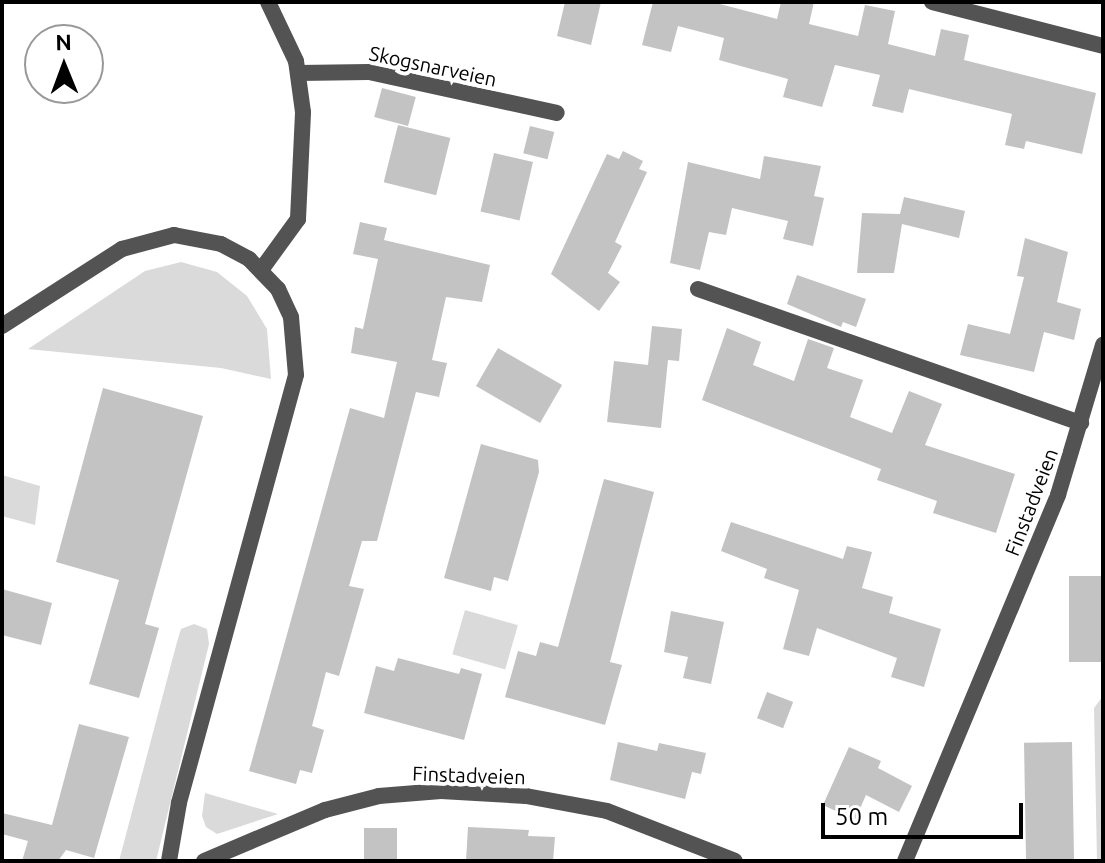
<!DOCTYPE html>
<style>
body{margin:0}
#map{position:relative;width:1105px;height:863px;overflow:hidden;background:#fff;font-family:Ubuntu,sans-serif}
div>[style]{position:absolute}
.green>*{inset:0;background:#dadada;transform-origin:0 0}
.building>*{inset:0;background:#c3c3c3;transform-origin:0 0}
.street>*{height:16px;margin:-8px;padding:0 8px;transform-origin:8px;border-radius:8px;background:#535353}
span{translate:-50% -50%;white-space:nowrap;text-align:center;line-height:1.15;-webkit-text-stroke:8px #fff;paint-order:stroke}
.street-label{font-size:20px;color:#000}
.frame{position:absolute;inset:0;border:4px solid #000;pointer-events:none}
.north{position:absolute;left:24px;top:24px;width:80px;height:80px;box-sizing:border-box;background:#fff;border:2px solid #999;border-radius:50%;rotate:359deg;font-size:22px;font-weight:700;line-height:32px;text-align:center;color:#000}
.north::after{content:'';display:block;margin:auto;width:28px;height:36px;background:#000;clip-path:polygon(50% 0,100% 100%,50% 72%,0 100%)}
.scale{position:absolute;left:821px;top:803px;width:202px;height:36px;box-sizing:border-box;border:4px solid #000;border-top:0;padding-left:10px;font-size:24px;line-height:28px;white-space:nowrap;color:#000;-webkit-text-stroke:6px #fff;paint-order:stroke}
</style>
<div id="map">
<div class="green">
<i style="clip-path:polygon(181px 262px,217px 272px,247px 296px,267px 329px,271px 379px,221px 368px,28px 349px,145px 271px)"></i>
<i style="clip-path:polygon(2px 475px,40px 486px,35px 525px,2px 516px)"></i>
<i style="left:465px;top:610px;width:55px;height:46px;rotate:16deg"></i>
<i style="clip-path:polygon(194px 624px,207px 629px,209px 644px,156px 861px,119px 861px,177px 642px,181px 629px)"></i>
<i style="clip-path:polygon(1103px 696px,1103px 861px,1097px 861px,1094px 708px)"></i>
<i style="clip-path:polygon(205px 793px,278px 814px,217px 834px,206px 827px,202px 816px)"></i>
</div>
<div class="building">
<i style="clip-path:polygon(565px 2px,601px 2px,591px 45px,557px 36px)"></i>
<i style="clip-path:polygon(653px 2px,712px 2px,777px 19px,781px 2px,814px 2px,809px 24px,858px 36px,865px 5px,895px 11px,888px 44px,935px 56px,941px 29px,969px 35px,964px 60px,1096px 93px,1082px 154px,1026px 141px,1024px 149px,1005px 145px,1012px 114px,909px 89px,903px 113px,872px 106px,880px 75px,835px 65px,822px 107px,783px 97px,788px 79px,719px 60px,724px 38px,678px 26px,671px 52px,642px 45px)"></i>
<i style="left:382px;top:88px;width:35px;height:30px;rotate:15deg"></i>
<i style="left:398px;top:125px;width:54px;height:59px;rotate:14deg"></i>
<i style="left:530px;top:126px;width:25px;height:28px;rotate:14deg"></i>
<i style="clip-path:polygon(623px 151px,643px 161px,639px 169px,647px 172px,615px 242px,622px 246px,608px 273px,620px 282px,599px 311px,551px 274px,607px 154px,619px 159px)"></i>
<i style="left:494px;top:153px;width:40px;height:60px;rotate:13deg"></i>
<i style="clip-path:polygon(764px 156px,821px 166px,814px 196px,824px 198px,813px 246px,783px 239px,788px 221px,732px 208px,726px 235px,709px 232px,700px 270px,670px 263px,688px 162px,760px 179px)"></i>
<i style="clip-path:polygon(904px 197px,965px 211px,959px 238px,902px 224px,894px 273px,857px 273px,862px 213px,900px 214px)"></i>
<i style="clip-path:polygon(360px 222px,387px 228px,384px 240px,490px 265px,482px 302px,446px 297px,432px 360px,447px 363px,439px 397px,416px 392px,377px 541px,362px 541px,349px 586px,364px 589px,339px 676px,326px 672px,312px 726px,324px 730px,312px 773px,300px 770px,296px 784px,249px 771px,350px 408px,384px 418px,397px 362px,351px 353px,355px 327px,363px 329px,378px 259px,353px 254px)"></i>
<i style="clip-path:polygon(1025px 238px,1068px 252px,1057px 302px,1081px 309px,1074px 340px,1044px 332px,1034px 372px,960px 355px,968px 324px,1010px 334px,1024px 277px,1017px 276px)"></i>
<i style="clip-path:polygon(797px 275px,866px 299px,856px 327px,843px 322px,841px 327px,787px 304px)"></i>
<i style="clip-path:polygon(652px 326px,682px 329px,679px 361px,668px 360px,661px 428px,607px 422px,614px 361px,648px 365px)"></i>
<i style="clip-path:polygon(727px 328px,761px 342px,753px 365px,794px 381px,808px 339px,834px 348px,827px 368px,863px 380px,850px 417px,892px 433px,909px 391px,942px 404px,925px 445px,1015px 474px,996px 533px,933px 513px,937px 501px,877px 480px,881px 469px,702px 400px)"></i>
<i style="left:498px;top:348px;width:74px;height:44px;rotate:30deg"></i>
<i style="clip-path:polygon(103px 388px,203px 416px,145px 624px,159px 628px,139px 698px,89px 684px,119px 580px,56px 562px)"></i>
<i style="clip-path:polygon(481px 444px,538px 460px,539px 472px,508px 581px,494px 577px,491px 591px,444px 578px)"></i>
<i style="clip-path:polygon(604px 479px,654px 492px,610px 662px,622px 665px,605px 725px,505px 697px,518px 651px,536px 656px,540px 642px,558px 647px)"></i>
<i style="clip-path:polygon(731px 522px,843px 559px,847px 546px,872px 552px,862px 588px,893px 597px,889px 613px,941px 629px,924px 687px,891px 677px,897px 658px,817px 628px,809px 656px,783px 649px,799px 590px,764px 578px,767px 569px,721px 551px)"></i>
<i style="left:1069px;top:576px;width:34px;height:86px"></i>
<i style="clip-path:polygon(2px 589px,52px 603px,41px 645px,2px 635px)"></i>
<i style="clip-path:polygon(671px 611px,724px 622px,711px 684px,683px 678px,688px 657px,664px 652px)"></i>
<i style="clip-path:polygon(398px 658px,459px 674px,461px 668px,482px 674px,464px 740px,364px 713px,376px 666px,394px 671px)"></i>
<i style="left:767px;top:692px;width:28px;height:28px;rotate:21deg"></i>
<i style="clip-path:polygon(79px 724px,129px 737px,94px 858px,66px 850px,58px 861px,22px 861px,28px 841px,2px 834px,2px 813px,52px 825px)"></i>
<i style="clip-path:polygon(618px 742px,657px 751px,659px 743px,706px 753px,701px 774px,692px 772px,685px 799px,610px 780px)"></i>
<i style="left:1072px;top:742px;width:119px;height:48px;rotate:89deg"></i>
<i style="clip-path:polygon(849px 747px,881px 761px,878px 768px,912px 786px,899px 812px,866px 795px,855px 820px,823px 805px)"></i>
<i style="clip-path:polygon(468px 827px,529px 830px,528px 836px,555px 837px,553px 861px,466px 861px)"></i>
<i style="left:397px;top:828px;width:33px;height:33px;rotate:90deg"></i>
</div>
<div class="street">
<i style="left:932px;top:2px;width:177px;rotate:14.4deg"></i>
<i style="left:299px;top:73px;width:70px;rotate:-0.8deg"></i>
<i style="left:369px;top:72px;width:192px;rotate:12.3deg"></i>
<i style="left:261px;top:270px;width:63px;rotate:-54deg"></i>
<i style="left:298px;top:219px;width:107px;rotate:-87.3deg"></i>
<i style="left:303px;top:112px;width:51px;rotate:-97.8deg"></i>
<i style="left:296px;top:61px;width:65px;rotate:-115.4deg"></i>
<i style="left:698px;top:289px;width:406px;rotate:19.3deg"></i>
<i style="left:2px;top:326px;width:143px;rotate:-32.7deg"></i>
<i style="left:122px;top:249px;width:54px;rotate:-15.1deg"></i>
<i style="left:174px;top:235px;width:48px;rotate:10.8deg"></i>
<i style="left:221px;top:244px;width:32px;rotate:28deg"></i>
<i style="left:249px;top:259px;width:42px;rotate:46deg"></i>
<i style="left:278px;top:289px;width:31px;rotate:65deg"></i>
<i style="left:291px;top:317px;width:58px;rotate:85.1deg"></i>
<i style="left:296px;top:375px;width:444px;rotate:105.3deg"></i>
<i style="left:179px;top:803px;width:59px;rotate:99.8deg"></i>
<i style="left:204px;top:861px;width:131px;rotate:-22.9deg"></i>
<i style="left:325px;top:810px;width:56px;rotate:-14.5deg"></i>
<i style="left:379px;top:796px;width:62px;rotate:-4.6deg"></i>
<i style="left:441px;top:791px;width:85px;rotate:3.4deg"></i>
<i style="left:526px;top:796px;width:82px;rotate:10.5deg"></i>
<i style="left:607px;top:811px;width:137px;rotate:21.3deg"></i>
<i style="left:905px;top:861px;width:397px;rotate:-67.3deg"></i>
<i style="left:1058px;top:495px;width:157px;rotate:-73.3deg"></i>
</div>
<div class="street-label">
<span style="left:433px;top:66px;rotate:12deg">Skogsnarveien</span>
<span style="left:1031px;top:502px;rotate:-69deg">Finstadveien</span>
<span style="left:469px;top:775px;rotate:2deg">Finstadveien</span>
</div>
<div class="frame"></div>
<div class="north">N</div>
<div class="scale">50 m</div>
</div>
